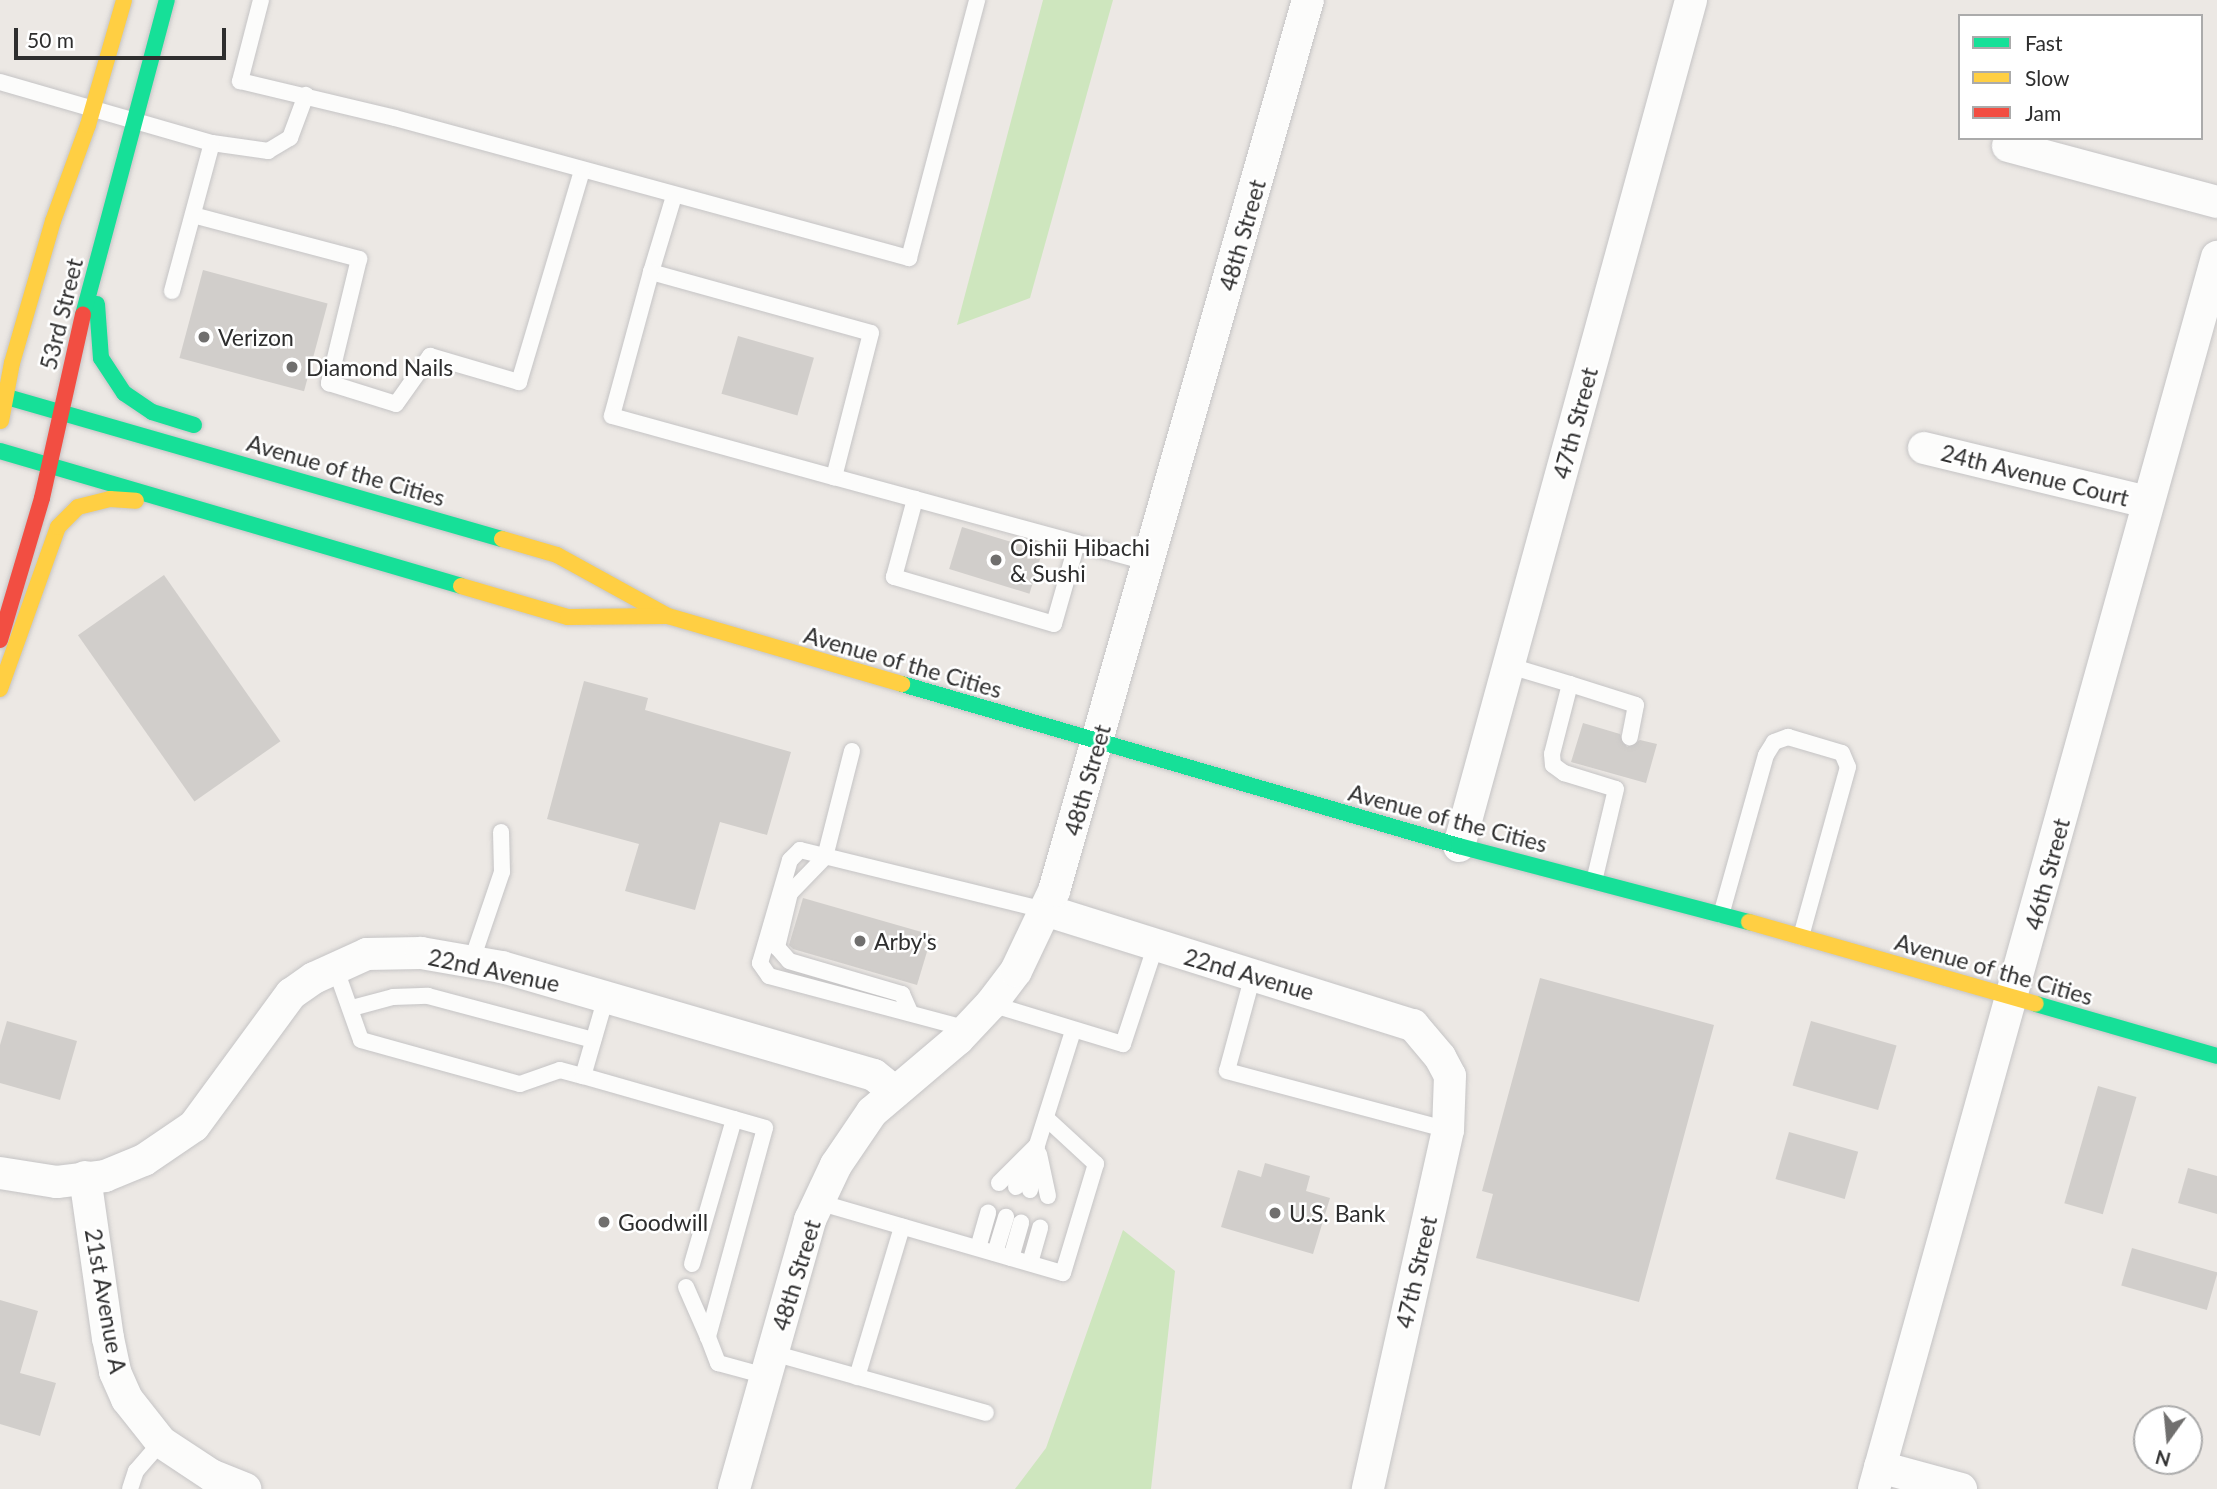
<!DOCTYPE html>
<style>
body{margin:0}
#map{position:relative;width:2217px;height:1489px;overflow:hidden;background:#ece8e4;font-family:Lato,sans-serif}
div>[style]{position:absolute}
.green>*{inset:0;background:#cee6be}
.building>*{inset:0;background:#d1cecb;transform-origin:0 0}
.roads{filter:drop-shadow(0 0 2px #c5c4c5) drop-shadow(0 0 2px #c5c4c5)}
.lane>*{height:16px;margin:-8px;padding:0 8px;transform-origin:8px;border-radius:8px;background:#fcfcfb}
.street>*{height:32px;margin:-16px;padding:0 16px;transform-origin:16px;border-radius:16px;background:#fcfcfb}
.fast>*{height:16px;margin:-8px;padding:0 8px;transform-origin:8px;border-radius:8px;background:#16e098}
.slow>*{height:16px;margin:-8px;padding:0 8px;transform-origin:8px;border-radius:8px;background:#ffcf43}
.jam>*{height:16px;margin:-8px;padding:0 8px;transform-origin:8px;border-radius:8px;background:#f24e42}
.dots>*{width:19px;height:19px;translate:-50% -50%;box-sizing:border-box;border:4px solid #fff;border-radius:50%}
span{translate:-50% -50%;white-space:nowrap;text-align:center;line-height:1.15;-webkit-text-stroke:5px #fff;paint-order:stroke}
.street-label{font-size:23px;color:#2e2e2e}
.poi-label{font-size:23px;color:#2e2e2e}
.left{translate:0 -50%;text-align:left}
.legend{position:absolute;left:1958px;top:14px;width:245px;height:126px;box-sizing:border-box;background:#fff;border:2px solid #ababab;margin:0;padding:9px 12px;list-style:none;font-size:21px;color:#2e2e2e}
.legend li{display:flex;align-items:center;gap:14px;height:35px}
.legend b{width:35px;border:2px solid #ababab}
.north{position:absolute;left:2133px;top:1405px;width:70px;height:70px;box-sizing:border-box;background:#fff;border:2px solid #ababab;border-radius:50%;rotate:195deg;font-size:19px;font-weight:700;line-height:28px;text-align:center;color:#2e2e2e}
.north::after{content:'';display:block;margin:auto;width:24px;height:32px;background:#706f6e;clip-path:polygon(50% 0,100% 100%,50% 72%,0 100%)}
.scale{position:absolute;left:14px;top:28px;width:212px;height:32px;box-sizing:border-box;border:4px solid #2e2e2e;border-top:0;padding-left:9px;font-size:21px;line-height:24px;white-space:nowrap;color:#2e2e2e;-webkit-text-stroke:5px #fff;paint-order:stroke}
</style>
<div id="map">
<div class="green">
<i style="clip-path:polygon(1043px 0,1113px 0,1030px 298px,957px 325px)"></i>
<i style="clip-path:polygon(1123px 1230px,1175px 1271px,1151px 1489px,1015px 1489px,1046px 1448px)"></i>
</div>
<div class="building">
<i style="left:203px;top:270px;width:129px;height:91px;rotate:15deg"></i>
<i style="left:738px;top:336px;width:79px;height:60px;rotate:16deg"></i>
<i style="left:962px;top:527px;width:84px;height:44px;rotate:17deg"></i>
<i style="left:164px;top:575px;width:203px;height:105px;rotate:55deg"></i>
<i style="clip-path:polygon(584px 681px,648px 698px,645px 710px,791px 752px,767px 835px,720px 822px,695px 910px,625px 891px,639px 844px,547px 819px)"></i>
<i style="clip-path:polygon(1583px 723px,1620px 734px,1627px 747px,1640px 740px,1657px 744px,1646px 783px,1571px 762px)"></i>
<i style="clip-path:polygon(803px 898px,932px 935px,917px 985px,793px 949px,789px 945px)"></i>
<i style="clip-path:polygon(1540px 978px,1714px 1025px,1639px 1302px,1476px 1258px,1493px 1194px,1482px 1191px)"></i>
<i style="clip-path:polygon(7px 1021px,77px 1041px,60px 1100px,0 1083px,0 1045px)"></i>
<i style="left:1811px;top:1021px;width:89px;height:67px;rotate:16deg"></i>
<i style="left:2098px;top:1086px;width:40px;height:122px;rotate:16deg"></i>
<i style="left:1789px;top:1132px;width:72px;height:49px;rotate:16deg"></i>
<i style="clip-path:polygon(1265px 1163px,1310px 1176px,1306px 1191px,1330px 1198px,1313px 1254px,1221px 1227px,1238px 1170px,1261px 1177px)"></i>
<i style="clip-path:polygon(2188px 1168px,2217px 1176px,2217px 1214px,2178px 1203px)"></i>
<i style="left:2132px;top:1248px;width:89px;height:39px;rotate:16deg"></i>
<i style="clip-path:polygon(0 1300px,38px 1311px,20px 1373px,56px 1383px,40px 1436px,0 1424px)"></i>
</div>
<div class="roads">
<div class="lane">
<i style="left:261px;top:0;width:84px;rotate:104.5deg"></i>
<i style="left:240px;top:81px;width:159px;rotate:13.4deg"></i>
<i style="left:395px;top:118px;width:533px;rotate:15.24deg"></i>
<i style="left:909px;top:258px;width:267px;rotate:-75.2deg"></i>
<i style="left:0;top:82px;width:221px;rotate:16.1deg"></i>
<i style="left:212px;top:143px;width:57px;rotate:8.1deg"></i>
<i style="left:268px;top:151px;width:26px;rotate:-31deg"></i>
<i style="left:290px;top:138px;width:46px;rotate:-69.6deg"></i>
<i style="left:674px;top:196px;width:79px;rotate:106.8deg"></i>
<i style="left:651px;top:272px;width:228px;rotate:15.5deg"></i>
<i style="left:871px;top:333px;width:149px;rotate:104.4deg"></i>
<i style="left:834px;top:477px;width:84px;rotate:15.2deg"></i>
<i style="left:193px;top:215px;width:172px;rotate:14.8deg"></i>
<i style="left:359px;top:259px;width:128px;rotate:103.6deg"></i>
<i style="left:329px;top:383px;width:70px;rotate:17.4deg"></i>
<i style="left:396px;top:404px;width:59px;rotate:-54.7deg"></i>
<i style="left:430px;top:356px;width:93px;rotate:16.3deg"></i>
<i style="left:519px;top:382px;width:220px;rotate:-73.4deg"></i>
<i style="left:651px;top:272px;width:149px;rotate:105.2deg"></i>
<i style="left:612px;top:416px;width:230px;rotate:15.4deg"></i>
<i style="left:172px;top:291px;width:153px;rotate:-74.9deg"></i>
<i style="left:1077px;top:543px;width:84px;rotate:105.9deg"></i>
<i style="left:1054px;top:624px;width:167px;rotate:-163.6deg"></i>
<i style="left:894px;top:577px;width:81px;rotate:-74.9deg"></i>
<i style="left:915px;top:499px;width:244px;rotate:15.2deg"></i>
<i style="left:1510px;top:666px;width:63px;rotate:16.7deg"></i>
<i style="left:1570px;top:684px;width:72px;rotate:104.4deg"></i>
<i style="left:1552px;top:754px;width:11px;rotate:85deg"></i>
<i style="left:1553px;top:765px;width:14px;rotate:36deg"></i>
<i style="left:1564px;top:773px;width:54px;rotate:17.1deg"></i>
<i style="left:1616px;top:789px;width:95px;rotate:103.4deg"></i>
<i style="left:1570px;top:684px;width:69px;rotate:17.7deg"></i>
<i style="left:1636px;top:705px;width:33px;rotate:101deg"></i>
<i style="left:852px;top:751px;width:109px;rotate:104.3deg"></i>
<i style="left:825px;top:857px;width:50px;rotate:134.2deg"></i>
<i style="left:790px;top:893px;width:56px;rotate:103.5deg"></i>
<i style="left:777px;top:947px;width:18px;rotate:49deg"></i>
<i style="left:789px;top:961px;width:118px;rotate:16.3deg"></i>
<i style="left:902px;top:994px;width:20px;rotate:66deg"></i>
<i style="left:1721px;top:915px;width:166px;rotate:-74.3deg"></i>
<i style="left:1766px;top:755px;width:15px;rotate:-58deg"></i>
<i style="left:1774px;top:742px;width:15px;rotate:-20deg"></i>
<i style="left:1788px;top:737px;width:56px;rotate:16.5deg"></i>
<i style="left:1842px;top:753px;width:15px;rotate:67deg"></i>
<i style="left:1848px;top:767px;width:176px;rotate:105.5deg"></i>
<i style="left:472px;top:960px;width:93px;rotate:-71.2deg"></i>
<i style="left:502px;top:872px;width:40px;rotate:-91.4deg"></i>
<i style="left:335px;top:967px;width:77px;rotate:70.4deg"></i>
<i style="left:361px;top:1040px;width:165px;rotate:15.5deg"></i>
<i style="left:520px;top:1084px;width:42px;rotate:-19.3deg"></i>
<i style="left:560px;top:1070px;width:24px;rotate:15deg"></i>
<i style="left:1253px;top:975px;width:99px;rotate:105.2deg"></i>
<i style="left:1227px;top:1071px;width:229px;rotate:14.9deg"></i>
<i style="left:606px;top:997px;width:82px;rotate:106.2deg"></i>
<i style="left:583px;top:1076px;width:189px;rotate:15.9deg"></i>
<i style="left:765px;top:1128px;width:217px;rotate:105.3deg"></i>
<i style="left:708px;top:1337px;width:28px;rotate:69deg"></i>
<i style="left:718px;top:1363px;width:50px;rotate:15.2deg"></i>
<i style="left:991px;top:1004px;width:138px;rotate:16.9deg"></i>
<i style="left:1123px;top:1044px;width:102px;rotate:-71.7deg"></i>
<i style="left:352px;top:1008px;width:42px;rotate:-15deg"></i>
<i style="left:393px;top:997px;width:35px;rotate:-2deg"></i>
<i style="left:428px;top:996px;width:171px;rotate:14.9deg"></i>
<i style="left:968px;top:1029px;width:206px;rotate:-165.1deg"></i>
<i style="left:769px;top:976px;width:16px;rotate:-125deg"></i>
<i style="left:760px;top:963px;width:107px;rotate:-73.8deg"></i>
<i style="left:790px;top:860px;width:14px;rotate:-45deg"></i>
<i style="left:800px;top:850px;width:252px;rotate:13.8deg"></i>
<i style="left:1039px;top:1154px;width:43px;rotate:77.9deg"></i>
<i style="left:999px;top:1183px;width:54px;rotate:-45deg"></i>
<i style="left:1016px;top:1187px;width:31px;rotate:-63deg"></i>
<i style="left:1030px;top:1190px;width:46px;rotate:-81.2deg"></i>
<i style="left:1037px;top:1145px;width:120px;rotate:-72.5deg"></i>
<i style="left:818px;top:1202px;width:255px;rotate:16.2deg"></i>
<i style="left:1063px;top:1273px;width:114px;rotate:-73.2deg"></i>
<i style="left:1096px;top:1164px;width:68px;rotate:-137.4deg"></i>
<i style="left:978px;top:1248px;width:37px;rotate:-74deg"></i>
<i style="left:995px;top:1253px;width:38px;rotate:-73deg"></i>
<i style="left:1011px;top:1258px;width:37px;rotate:-74deg"></i>
<i style="left:1030px;top:1263px;width:37px;rotate:-74deg"></i>
<i style="left:692px;top:1264px;width:151px;rotate:-73.8deg"></i>
<i style="left:686px;top:1287px;width:55px;rotate:66.3deg"></i>
<i style="left:773px;top:1353px;width:221px;rotate:15.7deg"></i>
<i style="left:857px;top:1377px;width:157px;rotate:-73.3deg"></i>
<i style="left:130px;top:1489px;width:19px;rotate:-72deg"></i>
<i style="left:136px;top:1471px;width:38px;rotate:-49deg"></i>
</div>
<div class="street">
<i style="left:2008px;top:146px;width:216px;rotate:15deg"></i>
<i style="left:1924px;top:448px;width:229px;rotate:13.6deg"></i>
<i style="left:1459px;top:846px;width:877px;rotate:-74.66deg"></i>
<i style="left:1045px;top:910px;width:386px;rotate:17.4deg"></i>
<i style="left:1413px;top:1025px;width:42px;rotate:49.8deg"></i>
<i style="left:1440px;top:1057px;width:21px;rotate:62deg"></i>
<i style="left:1450px;top:1076px;width:54px;rotate:92.1deg"></i>
<i style="left:1448px;top:1130px;width:368px;rotate:102.6deg"></i>
<i style="left:0;top:1173px;width:58px;rotate:9deg"></i>
<i style="left:57px;top:1182px;width:48px;rotate:-7.1deg"></i>
<i style="left:105px;top:1176px;width:42px;rotate:-22.3deg"></i>
<i style="left:144px;top:1160px;width:60px;rotate:-34.2deg"></i>
<i style="left:194px;top:1126px;width:164px;rotate:-53.7deg"></i>
<i style="left:291px;top:994px;width:28px;rotate:-35deg"></i>
<i style="left:314px;top:978px;width:58px;rotate:-24.4deg"></i>
<i style="left:367px;top:954px;width:54px;rotate:-1.1deg"></i>
<i style="left:421px;top:953px;width:82px;rotate:9.8deg"></i>
<i style="left:502px;top:967px;width:387px;rotate:16.2deg"></i>
<i style="left:874px;top:1075px;width:27px;rotate:39deg"></i>
<i style="left:85px;top:1177px;width:163px;rotate:81.9deg"></i>
<i style="left:108px;top:1338px;width:35px;rotate:78deg"></i>
<i style="left:115px;top:1372px;width:30px;rotate:66deg"></i>
<i style="left:127px;top:1399px;width:55px;rotate:51.7deg"></i>
<i style="left:161px;top:1442px;width:60px;rotate:33.4deg"></i>
<i style="left:211px;top:1475px;width:37px;rotate:22deg"></i>
<i style="left:1880px;top:1467px;width:84px;rotate:15.2deg"></i>
<i style="left:734px;top:1489px;width:280px;rotate:-74.2deg"></i>
<i style="left:810px;top:1220px;width:61px;rotate:-64.7deg"></i>
<i style="left:836px;top:1165px;width:64px;rotate:-55.8deg"></i>
<i style="left:872px;top:1112px;width:113px;rotate:-40.3deg"></i>
<i style="left:958px;top:1039px;width:48px;rotate:-46.7deg"></i>
<i style="left:991px;top:1004px;width:41px;rotate:-52.9deg"></i>
<i style="left:1016px;top:971px;width:89px;rotate:-64.6deg"></i>
<i style="left:1054px;top:891px;width:926px;rotate:-74.09deg"></i>
<i style="left:1874px;top:1489px;width:1279px;rotate:-74.44deg"></i>
</div>
<div class="fast">
<i style="left:97px;top:304px;width:54px;rotate:85.8deg"></i>
<i style="left:101px;top:358px;width:42px;rotate:56.7deg"></i>
<i style="left:124px;top:393px;width:34px;rotate:34deg"></i>
<i style="left:152px;top:412px;width:44px;rotate:17.2deg"></i>
<i style="left:83px;top:315px;width:326px;rotate:-75.1deg"></i>
<i style="left:0;top:395px;width:522px;rotate:16.01deg"></i>
<i style="left:0;top:451px;width:480px;rotate:16.3deg"></i>
<i style="left:902px;top:684px;width:580px;rotate:16.22deg"></i>
<i style="left:1459px;top:846px;width:300px;rotate:14.7deg"></i>
<i style="left:2036px;top:1004px;width:188px;rotate:16deg"></i>
</div>
<div class="slow">
<i style="left:1px;top:421px;width:59px;rotate:-79.3deg"></i>
<i style="left:12px;top:363px;width:148px;rotate:-73.9deg"></i>
<i style="left:53px;top:221px;width:102px;rotate:-70deg"></i>
<i style="left:88px;top:125px;width:130px;rotate:-73.9deg"></i>
<i style="left:502px;top:539px;width:57px;rotate:16.2deg"></i>
<i style="left:557px;top:555px;width:127px;rotate:28.8deg"></i>
<i style="left:668px;top:616px;width:244px;rotate:16.2deg"></i>
<i style="left:461px;top:586px;width:111px;rotate:16.2deg"></i>
<i style="left:568px;top:617px;width:98px;rotate:-0.6deg"></i>
<i style="left:0;top:689px;width:172px;rotate:-70.3deg"></i>
<i style="left:58px;top:527px;width:28px;rotate:-45deg"></i>
<i style="left:78px;top:507px;width:33px;rotate:-14deg"></i>
<i style="left:110px;top:499px;width:26px;rotate:4deg"></i>
<i style="left:1749px;top:922px;width:298px;rotate:15.9deg"></i>
</div>
<div class="jam">
<i style="left:0;top:640px;width:148px;rotate:-73.5deg"></i>
<i style="left:42px;top:498px;width:188px;rotate:-77.4deg"></i>
</div>
</div>
<div class="dots">
<i style="left:204px;top:337px;background:#706f6e"></i>
<i style="left:292px;top:367px;background:#706f6e"></i>
<i style="left:996px;top:560px;background:#706f6e"></i>
<i style="left:860px;top:941px;background:#706f6e"></i>
<i style="left:1275px;top:1213px;background:#706f6e"></i>
<i style="left:604px;top:1222px;background:#706f6e"></i>
</div>
<div class="street-label">
<span style="left:1242px;top:235px;rotate:-74deg">48th Street</span>
<span style="left:61px;top:314px;rotate:-76deg">53rd Street</span>
<span style="left:1575px;top:423px;rotate:-75deg">47th Street</span>
<span style="left:346px;top:470px;rotate:16deg">Avenue of the Cities</span>
<span style="left:2035px;top:475px;rotate:14deg">24th Avenue Court</span>
<span style="left:903px;top:662px;rotate:16deg">Avenue of the Cities</span>
<span style="left:1087px;top:780px;rotate:-74deg">48th Street</span>
<span style="left:1448px;top:818px;rotate:15deg">Avenue of the Cities</span>
<span style="left:2047px;top:874px;rotate:-75deg">46th Street</span>
<span style="left:1994px;top:969px;rotate:16deg">Avenue of the Cities</span>
<span style="left:494px;top:970px;rotate:12deg">22nd Avenue</span>
<span style="left:1249px;top:974px;rotate:16deg">22nd Avenue</span>
<span style="left:1416px;top:1272px;rotate:-77deg">47th Street</span>
<span style="left:796px;top:1275px;rotate:-73deg">48th Street</span>
<span style="left:106px;top:1301px;rotate:80deg">21st Avenue A</span>
</div>
<div class="poi-label">
<span class="left" style="left:218px;top:337px">Verizon</span>
<span class="left" style="left:306px;top:367px">Diamond Nails</span>
<span class="left" style="left:1010px;top:560px">Oishii Hibachi<br>&amp; Sushi</span>
<span class="left" style="left:874px;top:941px">Arby's</span>
<span class="left" style="left:1289px;top:1213px">U.S. Bank</span>
<span class="left" style="left:618px;top:1222px">Goodwill</span>
</div>
<ul class="legend">
<li><b style="height:9px;background:#16e098"></b>Fast</li>
<li><b style="height:9px;background:#ffcf43"></b>Slow</li>
<li><b style="height:9px;background:#f24e42"></b>Jam</li>
</ul>
<div class="north">N</div>
<div class="scale">50 m</div>
</div>
